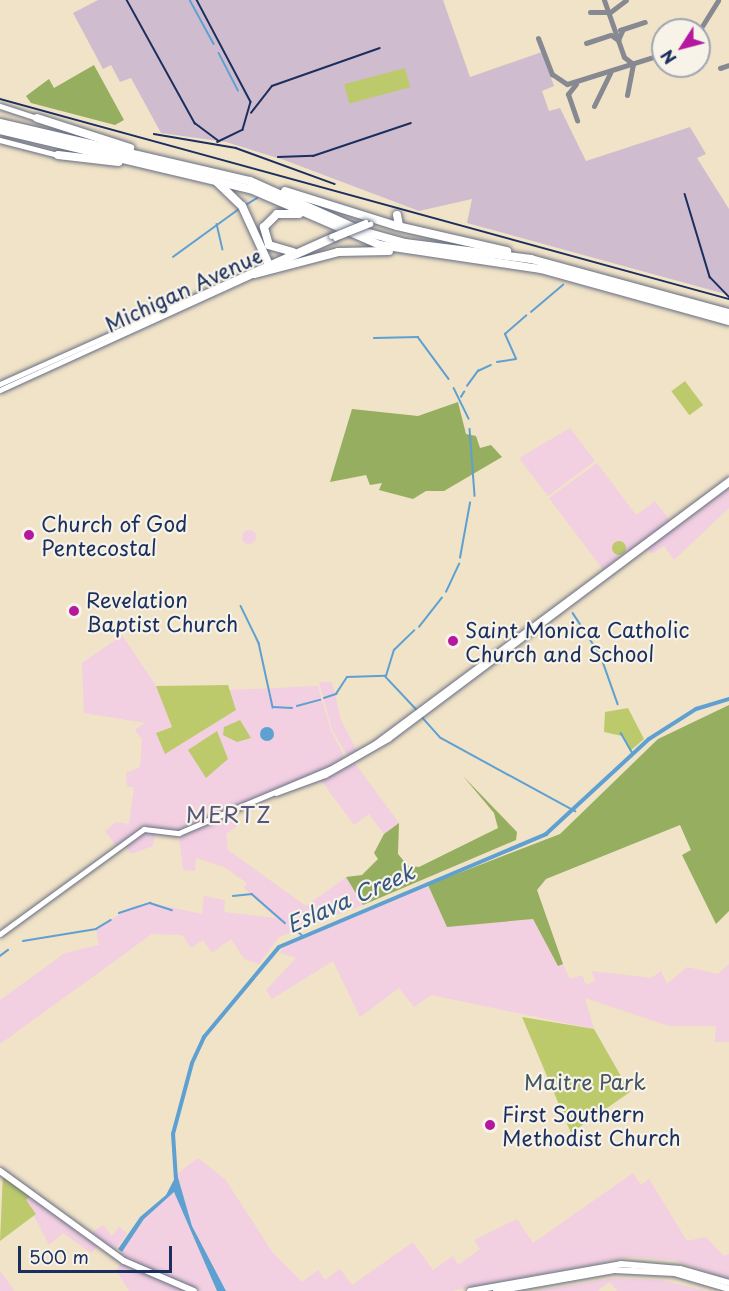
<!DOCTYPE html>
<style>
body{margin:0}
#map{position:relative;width:729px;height:1291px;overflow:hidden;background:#f1e3c7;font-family:"Playpen Sans",sans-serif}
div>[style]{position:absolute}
.built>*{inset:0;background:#f2cfe1}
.round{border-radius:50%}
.industrial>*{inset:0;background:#cfbdcf}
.green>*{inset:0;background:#bcca6c;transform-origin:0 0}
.forest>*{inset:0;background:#95ae60}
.water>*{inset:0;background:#5ea0d1}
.stream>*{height:1.5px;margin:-0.75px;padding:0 0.75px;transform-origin:0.75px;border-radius:0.75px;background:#5ea0d1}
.river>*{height:4px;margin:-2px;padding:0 2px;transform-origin:2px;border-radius:2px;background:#5ea0d1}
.taxiway>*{height:5px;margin:-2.5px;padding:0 2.5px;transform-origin:2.5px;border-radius:2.5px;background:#868992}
.roads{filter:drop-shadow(0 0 2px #666e83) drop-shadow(0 0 2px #666e83)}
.secondary>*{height:4.5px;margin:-2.25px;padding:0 2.25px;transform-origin:2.25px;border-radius:2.25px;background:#fff}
.primary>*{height:6px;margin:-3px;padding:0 3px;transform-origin:3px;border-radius:3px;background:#fff}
.motorway>*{height:8px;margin:-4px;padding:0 4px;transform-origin:4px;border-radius:4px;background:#fff}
.rail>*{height:1.5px;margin:-0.75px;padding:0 0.75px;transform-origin:0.75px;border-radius:0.75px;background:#1b2f5e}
.bridges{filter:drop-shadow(0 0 2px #666e83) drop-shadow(0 0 2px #666e83)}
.secondary-bridge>*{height:4.5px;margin:-2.25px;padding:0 2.25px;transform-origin:2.25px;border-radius:2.25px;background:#fff}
.dots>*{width:16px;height:16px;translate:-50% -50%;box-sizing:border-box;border:3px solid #f7f3e8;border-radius:50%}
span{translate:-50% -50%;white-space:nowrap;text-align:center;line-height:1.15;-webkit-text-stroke:4.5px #f7f3e8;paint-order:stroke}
.street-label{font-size:21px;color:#1b2f5e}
.poi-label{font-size:21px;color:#1b2f5e}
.left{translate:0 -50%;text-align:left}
.park-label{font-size:21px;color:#435662}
.neighbourhood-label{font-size:22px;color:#55547c;letter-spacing:1.5px}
.water-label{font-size:22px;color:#325786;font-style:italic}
.north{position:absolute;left:651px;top:18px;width:60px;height:60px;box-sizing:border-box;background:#f7f3e8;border:2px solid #9fa5b1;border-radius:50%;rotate:234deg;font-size:16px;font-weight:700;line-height:24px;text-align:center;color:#1b2f5e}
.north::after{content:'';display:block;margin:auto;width:21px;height:27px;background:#b5179e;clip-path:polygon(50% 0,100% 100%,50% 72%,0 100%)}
.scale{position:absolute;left:18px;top:1246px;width:154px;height:27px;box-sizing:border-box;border:3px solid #1b2f5e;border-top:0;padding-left:8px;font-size:18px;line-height:21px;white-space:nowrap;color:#1b2f5e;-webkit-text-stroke:4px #f7f3e8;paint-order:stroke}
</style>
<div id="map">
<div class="built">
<i style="clip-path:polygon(570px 428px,595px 461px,548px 496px,519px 458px)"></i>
<i style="clip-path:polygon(597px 463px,636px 515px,655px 501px,674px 526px,729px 484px,729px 508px,674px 560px,664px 546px,652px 554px,642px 542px,604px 571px,549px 498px)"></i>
<i class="round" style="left:242px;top:530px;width:14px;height:14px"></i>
<i style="clip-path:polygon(122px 635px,156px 686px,172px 727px,157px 733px,166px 753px,236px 710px,229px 690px,318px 686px,331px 731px,346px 760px,226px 810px,237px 826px,226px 834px,228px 850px,306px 906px,346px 877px,363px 905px,279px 937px,259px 964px,244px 959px,231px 939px,212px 953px,203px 940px,191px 948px,182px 935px,152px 934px,0 1044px,0 1000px,65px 953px,99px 945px,96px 929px,133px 906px,151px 903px,202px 914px,204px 896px,225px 900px,224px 912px,276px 918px,244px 888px,247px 883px,224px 867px,196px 858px,195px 871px,183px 870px,179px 837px,155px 833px,153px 846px,131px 854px,125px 846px,119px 850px,105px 831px,116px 822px,129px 824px,134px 787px,127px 787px,126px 773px,140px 767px,142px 739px,135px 730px,145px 723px,84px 713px,82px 663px)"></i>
<i style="clip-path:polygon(319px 682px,332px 682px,341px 720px,361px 758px,354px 762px,399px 823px,384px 834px,369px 814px,354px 825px,320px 779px,352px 763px,332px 730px)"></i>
<i style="clip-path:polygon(428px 885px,447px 927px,533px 919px,558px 966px,563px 964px,570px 979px,582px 975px,586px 985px,595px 981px,592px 971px,651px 978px,661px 971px,667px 984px,687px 967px,718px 974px,729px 964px,729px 1042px,715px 1042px,716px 1026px,669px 1026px,585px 998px,594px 1029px,431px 995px,414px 1007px,399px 988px,360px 1017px,333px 961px,272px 999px,266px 990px,296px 958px,280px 953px,283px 946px)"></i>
<i style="clip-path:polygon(198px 1158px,225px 1179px,273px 1253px,302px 1282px,318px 1270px,325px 1280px,340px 1269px,352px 1285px,413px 1242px,433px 1270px,453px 1256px,458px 1265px,480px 1249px,474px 1240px,517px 1219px,533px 1243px,633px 1173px,641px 1185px,649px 1179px,687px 1241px,706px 1237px,724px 1256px,729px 1254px,729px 1280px,673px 1260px,631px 1257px,451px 1291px,226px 1291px,192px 1226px,177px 1174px)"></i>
<i style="clip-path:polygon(174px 1192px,217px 1291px,129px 1291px,116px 1270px,122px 1263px,98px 1246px,91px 1253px,63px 1233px,49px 1245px,26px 1200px,34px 1194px,89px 1234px,103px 1225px,112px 1236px,119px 1227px,127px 1233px,115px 1251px,120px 1254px,146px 1217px)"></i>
<i style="clip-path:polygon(0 1271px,14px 1290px,12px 1291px,0 1291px)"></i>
<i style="clip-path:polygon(614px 1278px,660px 1280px,707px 1291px,617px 1291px,610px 1282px,597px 1291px,535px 1291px)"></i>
</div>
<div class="industrial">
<i style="clip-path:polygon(98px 0,443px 0,470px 77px,542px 52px,554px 86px,542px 91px,549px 111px,560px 108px,586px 161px,690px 127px,706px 154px,697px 158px,729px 209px,729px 295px,467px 223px,472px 199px,419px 211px,284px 160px,226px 142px,161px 133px,131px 78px,120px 82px,111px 65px,103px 69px,73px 13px)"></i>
</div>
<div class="green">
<i style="left:405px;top:68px;width:20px;height:63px;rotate:75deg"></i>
<i style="left:685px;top:381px;width:30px;height:17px;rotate:53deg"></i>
<i class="round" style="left:612px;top:541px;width:14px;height:14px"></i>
<i style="clip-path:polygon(228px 685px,236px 710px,165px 754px,156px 733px,172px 727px,156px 686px)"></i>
<i style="clip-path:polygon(628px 708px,644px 739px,630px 751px,622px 736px,604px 732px,605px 712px)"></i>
<i style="clip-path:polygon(240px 720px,251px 738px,237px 742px,223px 735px,224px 727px)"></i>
<i style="clip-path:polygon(217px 731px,228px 759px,206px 778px,188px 750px)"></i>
<i style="clip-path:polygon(522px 1017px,594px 1029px,630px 1092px,571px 1133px)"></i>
<i style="clip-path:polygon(3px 1173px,32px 1195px,26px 1200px,36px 1214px,0 1241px)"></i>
</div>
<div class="forest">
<i style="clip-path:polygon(94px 65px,124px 120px,115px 125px,31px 103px,26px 96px,49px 79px,54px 88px)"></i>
<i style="clip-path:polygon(458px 402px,466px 434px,476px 436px,480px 448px,491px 445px,502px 457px,444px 491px,426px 491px,413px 499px,379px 490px,382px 483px,370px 485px,366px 475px,330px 482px,352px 409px,418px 416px)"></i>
<i style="clip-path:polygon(729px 705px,729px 911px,716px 924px,682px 855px,691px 850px,680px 825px,546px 879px,537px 890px,563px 964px,558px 966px,533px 919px,447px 927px,428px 885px,560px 834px,658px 739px)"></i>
<i style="clip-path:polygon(463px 776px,517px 832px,516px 840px,363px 905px,346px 877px,362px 875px,378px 859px,374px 853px,384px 834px,399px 823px,398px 854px,408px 866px,419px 867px,498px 828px,494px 813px)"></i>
</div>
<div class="water">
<i class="round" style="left:260px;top:727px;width:14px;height:14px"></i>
<i style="clip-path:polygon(177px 1174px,192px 1226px,226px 1291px,217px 1291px,174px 1192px,144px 1219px,122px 1252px,118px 1249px,140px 1217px,166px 1195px)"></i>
</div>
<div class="stream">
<i style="left:190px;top:0;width:50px;rotate:61.4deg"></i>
<i style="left:219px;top:53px;width:42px;rotate:62.8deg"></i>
<i style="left:246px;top:205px;width:13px;rotate:-32deg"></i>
<i style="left:217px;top:224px;width:26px;rotate:77deg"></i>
<i style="left:173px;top:257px;width:82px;rotate:-36deg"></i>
<i style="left:531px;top:312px;width:42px;rotate:-40.2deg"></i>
<i style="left:374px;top:338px;width:44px;rotate:-1.3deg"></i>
<i style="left:418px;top:337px;width:52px;rotate:53.6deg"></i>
<i style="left:497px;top:362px;width:19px;rotate:-9deg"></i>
<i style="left:516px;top:359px;width:27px;rotate:-114deg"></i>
<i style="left:505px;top:334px;width:28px;rotate:-41deg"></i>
<i style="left:467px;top:386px;width:19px;rotate:-54deg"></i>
<i style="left:478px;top:371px;width:14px;rotate:-25deg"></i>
<i style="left:454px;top:388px;width:34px;rotate:64deg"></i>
<i style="left:461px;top:397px;width:6px;rotate:-59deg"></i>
<i style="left:470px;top:429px;width:67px;rotate:85.7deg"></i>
<i style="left:460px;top:558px;width:56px;rotate:-79.7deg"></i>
<i style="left:446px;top:592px;width:31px;rotate:-65deg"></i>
<i style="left:241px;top:606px;width:41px;rotate:64.1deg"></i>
<i style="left:259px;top:643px;width:66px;rotate:77.7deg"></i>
<i style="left:273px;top:707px;width:19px;rotate:3deg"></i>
<i style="left:573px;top:613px;width:51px;rotate:56.9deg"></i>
<i style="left:601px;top:656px;width:51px;rotate:70.5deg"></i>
<i style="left:419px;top:627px;width:37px;rotate:-52deg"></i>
<i style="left:386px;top:676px;width:27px;rotate:-73deg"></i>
<i style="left:394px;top:650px;width:28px;rotate:-44deg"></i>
<i style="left:324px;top:698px;width:13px;rotate:-18deg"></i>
<i style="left:336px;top:694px;width:20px;rotate:-57deg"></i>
<i style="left:347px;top:677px;width:38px;rotate:-2deg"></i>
<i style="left:385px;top:676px;width:47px;rotate:46.7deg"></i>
<i style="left:297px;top:706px;width:24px;rotate:-15deg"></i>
<i style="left:422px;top:717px;width:28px;rotate:48deg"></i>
<i style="left:441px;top:738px;width:153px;rotate:28.6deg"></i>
<i style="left:621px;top:733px;width:24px;rotate:60deg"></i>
<i style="left:233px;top:896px;width:19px;rotate:-6deg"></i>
<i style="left:252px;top:894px;width:44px;rotate:41.3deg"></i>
<i style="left:119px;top:913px;width:33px;rotate:-18deg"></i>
<i style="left:150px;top:903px;width:23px;rotate:18deg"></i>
<i style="left:296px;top:930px;width:8px;rotate:40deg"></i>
<i style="left:23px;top:941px;width:74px;rotate:-9.3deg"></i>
<i style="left:96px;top:929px;width:17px;rotate:-31deg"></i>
<i style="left:0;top:956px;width:10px;rotate:-37deg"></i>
</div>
<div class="river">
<i style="left:176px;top:1180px;width:46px;rotate:-93.7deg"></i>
<i style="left:173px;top:1134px;width:73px;rotate:-75deg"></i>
<i style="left:192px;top:1063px;width:29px;rotate:-65deg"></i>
<i style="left:204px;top:1037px;width:117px;rotate:-50.2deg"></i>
<i style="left:279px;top:947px;width:290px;rotate:-22.9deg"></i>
<i style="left:546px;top:834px;width:140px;rotate:-42.7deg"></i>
<i style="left:649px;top:739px;width:56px;rotate:-32.6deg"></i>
<i style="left:696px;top:709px;width:34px;rotate:-17deg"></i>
</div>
<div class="taxiway">
<i style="left:604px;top:0;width:60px;rotate:70.7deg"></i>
<i style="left:624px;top:57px;width:11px;rotate:38deg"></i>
<i style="left:590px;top:12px;width:18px"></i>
<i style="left:609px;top:13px;width:21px;rotate:-37deg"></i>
<i style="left:620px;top:30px;width:26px;rotate:-18deg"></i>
<i style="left:699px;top:31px;width:36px;rotate:-58deg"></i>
<i style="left:538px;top:38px;width:39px;rotate:69deg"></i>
<i style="left:552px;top:74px;width:18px;rotate:34deg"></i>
<i style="left:567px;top:84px;width:101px;rotate:-17.4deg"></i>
<i style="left:586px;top:43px;width:26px;rotate:-18deg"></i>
<i style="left:611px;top:35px;width:9px;rotate:36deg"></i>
<i style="left:618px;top:40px;width:12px;rotate:-66deg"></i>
<i style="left:720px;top:68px;width:9px;rotate:-18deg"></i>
<i style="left:576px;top:84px;width:13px;rotate:129deg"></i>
<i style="left:568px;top:94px;width:28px;rotate:71deg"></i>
<i style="left:627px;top:95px;width:32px;rotate:-79deg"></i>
<i style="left:594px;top:106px;width:37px;rotate:-64deg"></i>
</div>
<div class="roads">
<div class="secondary">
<i style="left:0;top:106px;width:39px;rotate:18deg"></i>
<i style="left:0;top:140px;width:60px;rotate:14.5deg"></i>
<i style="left:270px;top:267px;width:71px;rotate:-24deg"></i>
<i style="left:0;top:384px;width:363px;rotate:-24.1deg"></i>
<i style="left:0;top:390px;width:282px;rotate:-24.5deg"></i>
<i style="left:276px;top:793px;width:52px;rotate:-20.2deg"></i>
<i style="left:325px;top:775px;width:73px;rotate:-29.7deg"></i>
<i style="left:388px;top:739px;width:426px;rotate:-36.9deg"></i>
<i style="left:206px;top:821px;width:134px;rotate:-22.8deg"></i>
<i style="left:330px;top:769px;width:51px;rotate:-29.6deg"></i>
<i style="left:374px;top:744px;width:443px;rotate:-36.7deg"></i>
<i style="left:0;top:934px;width:178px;rotate:-36.1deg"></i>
<i style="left:144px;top:829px;width:35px;rotate:7deg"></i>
<i style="left:179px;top:833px;width:53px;rotate:-23.2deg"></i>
</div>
<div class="primary">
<i style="left:0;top:1171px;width:153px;rotate:36deg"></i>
<i style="left:124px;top:1261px;width:76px;rotate:23.2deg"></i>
<i style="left:470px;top:1291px;width:153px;rotate:-10.1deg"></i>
<i style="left:621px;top:1264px;width:59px;rotate:4.8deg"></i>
<i style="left:680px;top:1269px;width:51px;rotate:15.9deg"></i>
<i style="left:496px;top:1291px;width:120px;rotate:-10.1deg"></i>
<i style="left:614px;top:1270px;width:61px;rotate:2.8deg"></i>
<i style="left:675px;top:1273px;width:56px;rotate:16.5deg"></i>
</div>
<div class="motorway">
<i style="left:37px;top:118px;width:98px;rotate:17.9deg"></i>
<i style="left:0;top:123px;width:257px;rotate:13.1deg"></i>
<i style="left:250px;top:181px;width:123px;rotate:24.1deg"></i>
<i style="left:362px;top:231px;width:45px;rotate:15.6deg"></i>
<i style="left:405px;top:243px;width:127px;rotate:7.2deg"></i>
<i style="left:531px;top:259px;width:205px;rotate:15.3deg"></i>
<i style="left:0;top:130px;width:260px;rotate:13.3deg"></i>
<i style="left:253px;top:190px;width:138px;rotate:23.4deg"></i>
<i style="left:380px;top:245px;width:163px;rotate:8.5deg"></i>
<i style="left:541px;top:269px;width:195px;rotate:15.5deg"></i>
<i style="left:58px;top:155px;width:61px;rotate:6.5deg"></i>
<i style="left:217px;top:182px;width:35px;rotate:44deg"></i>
<i style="left:242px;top:206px;width:67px;rotate:65.3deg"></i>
<i style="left:285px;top:191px;width:117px;rotate:17.4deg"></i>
<i style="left:397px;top:226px;width:113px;rotate:12.8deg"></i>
<i style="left:397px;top:215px;width:10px;rotate:79deg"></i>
<i style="left:293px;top:252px;width:25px;rotate:-164deg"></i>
<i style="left:269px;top:245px;width:19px;rotate:-106deg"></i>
<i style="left:264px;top:227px;width:18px;rotate:-45deg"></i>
<i style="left:277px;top:214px;width:22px"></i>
<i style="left:255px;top:274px;width:86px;rotate:-14.8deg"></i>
<i style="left:338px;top:252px;width:51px;rotate:-1.1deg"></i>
</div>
</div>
<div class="rail">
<i style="left:127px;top:0;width:141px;rotate:61.1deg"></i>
<i style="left:195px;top:123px;width:30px;rotate:37deg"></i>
<i style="left:197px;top:0;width:115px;rotate:62.1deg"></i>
<i style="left:251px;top:102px;width:29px;rotate:106deg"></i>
<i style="left:243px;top:130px;width:28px;rotate:154deg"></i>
<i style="left:0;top:99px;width:756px;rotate:15.34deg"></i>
<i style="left:251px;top:113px;width:34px;rotate:-52deg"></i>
<i style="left:272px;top:86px;width:114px;rotate:-19.4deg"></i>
<i style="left:154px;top:134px;width:83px;rotate:9.7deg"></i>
<i style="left:236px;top:148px;width:105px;rotate:20deg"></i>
<i style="left:278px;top:157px;width:35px;rotate:-2deg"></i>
<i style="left:313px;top:156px;width:103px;rotate:-18.6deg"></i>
<i style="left:685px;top:194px;width:87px;rotate:73.2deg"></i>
<i style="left:710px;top:277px;width:28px;rotate:46deg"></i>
</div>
<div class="bridges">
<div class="secondary-bridge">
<i style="left:331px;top:236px;width:37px;rotate:-22deg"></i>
<i style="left:335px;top:238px;width:38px;rotate:-22deg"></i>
</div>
</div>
<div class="dots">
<i style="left:29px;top:535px;background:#b5179e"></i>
<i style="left:74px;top:611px;background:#b5179e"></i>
<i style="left:453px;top:641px;background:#b5179e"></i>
<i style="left:490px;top:1125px;background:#b5179e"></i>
</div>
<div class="street-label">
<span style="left:183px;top:289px;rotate:-25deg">Michigan Avenue</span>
</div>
<div class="poi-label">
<span class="left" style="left:41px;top:535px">Church of God<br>Pentecostal</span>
<span class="left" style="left:86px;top:611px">Revelation<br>Baptist Church</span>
<span class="left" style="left:465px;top:641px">Saint Monica Catholic<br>Church and School</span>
<span class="left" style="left:502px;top:1125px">First Southern<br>Methodist Church</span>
</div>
<div class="park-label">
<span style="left:585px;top:1081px">Maitre Park</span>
</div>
<div class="neighbourhood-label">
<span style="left:229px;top:814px">MERTZ</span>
</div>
<div class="water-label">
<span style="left:350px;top:897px;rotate:-24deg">Eslava Creek</span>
</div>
<div class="north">N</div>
<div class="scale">500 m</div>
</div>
